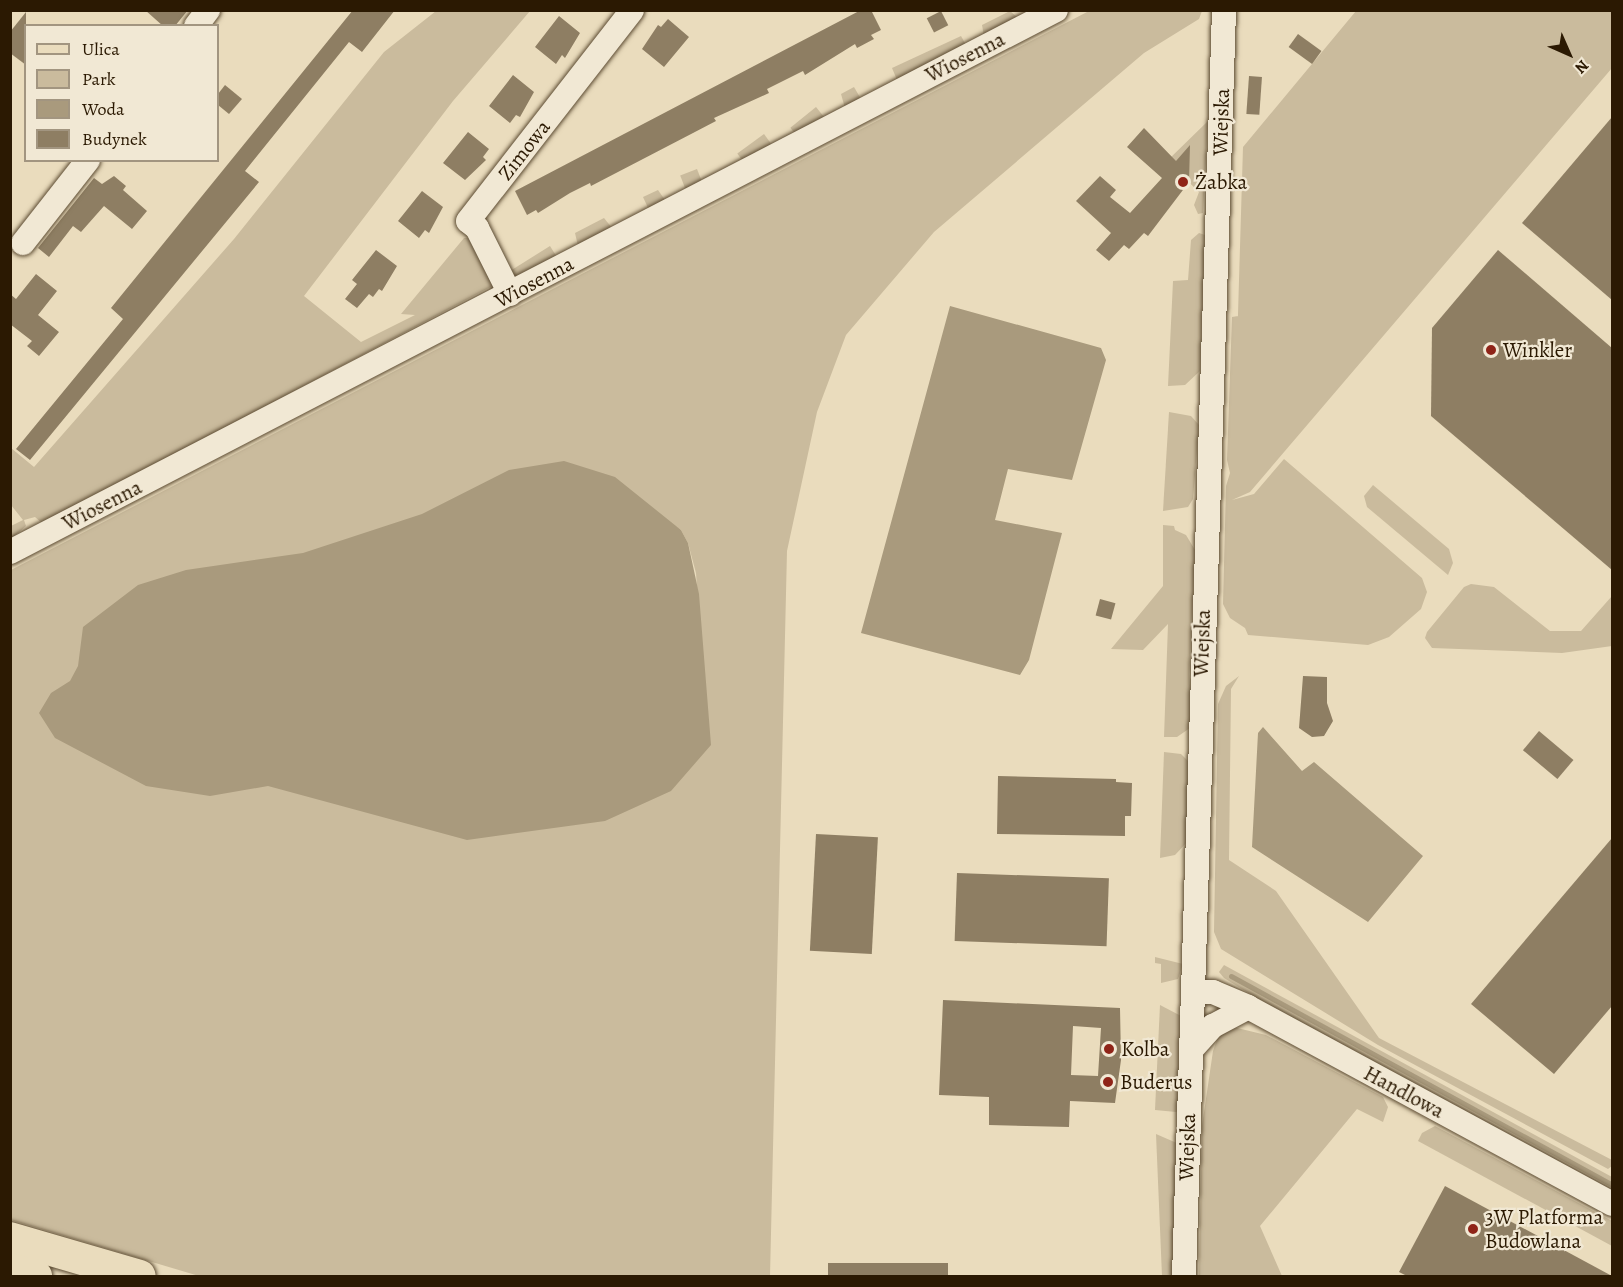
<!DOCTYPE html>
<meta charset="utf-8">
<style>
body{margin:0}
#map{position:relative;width:1623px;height:1287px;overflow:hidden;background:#eadcbd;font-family:Alegreya,serif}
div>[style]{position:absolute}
.green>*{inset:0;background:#cabb9d;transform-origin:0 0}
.water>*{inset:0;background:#a99a7d}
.stream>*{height:5px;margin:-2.5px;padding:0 2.5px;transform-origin:2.5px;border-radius:2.5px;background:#a99a7d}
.building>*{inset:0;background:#8e7e63;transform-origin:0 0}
.roads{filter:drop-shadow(0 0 2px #5b4a31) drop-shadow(0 0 2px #5b4a31)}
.minor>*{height:24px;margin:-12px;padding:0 12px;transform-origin:12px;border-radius:12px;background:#f1e8d4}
.major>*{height:32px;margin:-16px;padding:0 16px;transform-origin:16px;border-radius:16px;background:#eadcbd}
.dots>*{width:16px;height:16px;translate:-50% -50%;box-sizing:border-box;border:3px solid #f1e8d4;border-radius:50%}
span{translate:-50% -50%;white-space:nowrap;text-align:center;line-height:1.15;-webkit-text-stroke:4.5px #f1e8d4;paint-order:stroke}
.street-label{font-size:21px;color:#2b1902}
.poi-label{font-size:21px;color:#2b1902}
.left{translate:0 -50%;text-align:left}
.frame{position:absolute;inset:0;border:12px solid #2b1902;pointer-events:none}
.legend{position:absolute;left:24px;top:24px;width:195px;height:138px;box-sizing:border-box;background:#f1e8d4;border:2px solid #a29580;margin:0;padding:8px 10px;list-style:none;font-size:18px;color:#2b1902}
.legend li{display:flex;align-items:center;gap:12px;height:30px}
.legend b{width:30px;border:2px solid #a29580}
.north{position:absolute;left:1539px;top:24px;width:60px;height:60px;-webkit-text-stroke:4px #f1e8d4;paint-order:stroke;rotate:135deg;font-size:16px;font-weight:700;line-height:24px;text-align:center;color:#2b1902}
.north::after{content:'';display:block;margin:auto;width:21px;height:27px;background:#2b1902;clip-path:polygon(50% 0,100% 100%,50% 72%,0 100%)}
</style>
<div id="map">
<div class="green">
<i style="clip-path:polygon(436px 11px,530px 11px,453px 101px,304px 296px,361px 342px,415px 315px,401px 314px,464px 238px,469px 238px,494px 285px,43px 524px,35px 517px,24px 520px,26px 526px,11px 539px,11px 526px,23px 520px,11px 505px,11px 448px,34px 467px,234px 239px,384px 52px)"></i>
<i style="clip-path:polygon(1010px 11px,1018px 18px,984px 36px,982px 25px)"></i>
<i style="clip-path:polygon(evenodd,1089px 11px,1202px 11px,1199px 19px,1144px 53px,934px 232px,846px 335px,817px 412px,787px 551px,770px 1276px,199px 1276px,11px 1220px,11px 570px,1089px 11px,669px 522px,681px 530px,688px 543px,696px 573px,702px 659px,669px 522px)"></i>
<i style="clip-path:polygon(1356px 11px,1612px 11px,1612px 68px,1250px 492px,1232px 500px,1254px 494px,1284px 459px,1422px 578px,1427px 592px,1421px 609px,1389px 637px,1368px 645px,1248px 635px,1245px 628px,1230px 618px,1223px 604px,1226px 486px,1230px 473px,1227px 460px,1232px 317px,1238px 316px,1234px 447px,1243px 147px)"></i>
<i style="clip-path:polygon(961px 36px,966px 45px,897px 80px,892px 68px)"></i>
<i style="clip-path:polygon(854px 87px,861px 99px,845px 108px,841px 94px)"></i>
<i style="left:816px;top:107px;width:14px;height:33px;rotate:51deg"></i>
<i style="clip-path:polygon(1208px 121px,1203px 213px,1198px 214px,1194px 205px,1199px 192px,1167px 161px)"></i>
<i style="left:764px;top:134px;width:14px;height:33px;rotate:54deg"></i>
<i style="left:697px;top:169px;width:14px;height:18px;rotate:69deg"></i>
<i style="clip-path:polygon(658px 190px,665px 200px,649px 210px,643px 197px)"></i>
<i style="clip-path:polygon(604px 218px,612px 228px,578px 246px,575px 233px)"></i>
<i style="clip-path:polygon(1199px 233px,1205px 235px,1200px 371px,1185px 385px,1168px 386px,1173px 281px,1188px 280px,1191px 240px)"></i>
<i style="left:550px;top:246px;width:13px;height:49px;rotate:58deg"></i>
<i style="clip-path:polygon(1169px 412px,1191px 416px,1199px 425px,1193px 499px,1188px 507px,1163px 511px)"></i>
<i style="clip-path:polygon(1373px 485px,1449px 549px,1453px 563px,1448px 575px,1367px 507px,1364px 496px)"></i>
<i style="clip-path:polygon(1163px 525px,1174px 526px,1175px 530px,1186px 535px,1195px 550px,1189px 674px,1192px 721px,1190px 728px,1177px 737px,1164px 737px,1168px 624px,1143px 650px,1111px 649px,1163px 586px)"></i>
<i style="clip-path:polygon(1471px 584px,1494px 587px,1550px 631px,1581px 631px,1612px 596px,1612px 646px,1562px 653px,1432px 648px,1425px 638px,1427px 632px,1464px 587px)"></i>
<i style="clip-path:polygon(1239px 676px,1231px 689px,1229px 860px,1276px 891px,1379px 1038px,1612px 1160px,1612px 1166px,1608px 1169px,1378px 1045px,1221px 949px,1214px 932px,1218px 704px,1226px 686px)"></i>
<i style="clip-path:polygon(1164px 752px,1181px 754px,1191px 764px,1189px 840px,1175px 855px,1160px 858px)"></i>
<i style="clip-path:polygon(1155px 957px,1183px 964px,1178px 979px,1161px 983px,1161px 964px,1155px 963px)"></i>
<i style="clip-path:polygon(1224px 965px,1612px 1177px,1612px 1193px,1319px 1036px,1224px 978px,1219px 972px)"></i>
<i style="clip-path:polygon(1160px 1005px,1183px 1017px,1180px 1111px,1176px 1112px,1155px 1110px)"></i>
<i style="clip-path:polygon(1233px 1027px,1266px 1035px,1383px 1097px,1388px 1107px,1383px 1122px,1357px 1109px,1260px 1226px,1282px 1276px,1199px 1276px,1202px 1126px,1213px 1051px,1218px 1037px)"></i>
<i style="clip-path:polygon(1435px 1126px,1612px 1221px,1612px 1246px,1418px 1141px,1422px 1133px)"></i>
<i style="clip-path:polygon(1156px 1134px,1179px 1144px,1176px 1276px,1162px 1276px)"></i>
</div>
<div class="water">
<i style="clip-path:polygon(950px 306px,1101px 348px,1106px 360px,1072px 480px,1008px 469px,995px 520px,1062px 533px,1029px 660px,1020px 675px,861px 633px)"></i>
<i style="clip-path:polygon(564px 461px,615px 477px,681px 530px,688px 543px,699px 594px,711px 745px,671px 791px,605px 821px,467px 840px,268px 786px,210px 796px,146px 786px,55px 738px,39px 713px,51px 693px,70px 681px,78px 666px,83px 627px,138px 585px,186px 570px,303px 553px,422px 514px,509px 470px)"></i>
<i style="clip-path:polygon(1263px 727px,1302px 771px,1314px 762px,1423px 856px,1368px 922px,1252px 847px,1258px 733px)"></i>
</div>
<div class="stream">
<i style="left:1231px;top:976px;width:435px;rotate:28.7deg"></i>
</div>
<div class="building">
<i style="clip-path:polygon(145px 10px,188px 10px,175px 26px,163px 26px)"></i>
<i style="clip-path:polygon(353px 10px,395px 10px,362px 52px,349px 42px,245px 171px,259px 182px,30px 460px,16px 449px,123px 319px,111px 308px)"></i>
<i style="clip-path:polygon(861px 10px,871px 10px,881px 30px,871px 35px,874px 39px,857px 48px,855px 44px,805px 75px,803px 71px,767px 89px,769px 93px,714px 118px,716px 121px,693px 133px,591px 186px,590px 183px,570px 193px,538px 213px,536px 210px,527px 215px,515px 191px)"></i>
<i style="left:941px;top:11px;width:16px;height:16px;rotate:63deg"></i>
<i style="clip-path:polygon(26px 12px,26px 65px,10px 53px,10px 32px)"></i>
<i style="clip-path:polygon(559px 16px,580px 33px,565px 58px,562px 55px,556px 64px,535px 47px)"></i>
<i style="clip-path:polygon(668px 19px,689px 37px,664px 67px,642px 49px,658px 25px,661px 27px)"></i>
<i style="left:1298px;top:34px;width:29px;height:16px;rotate:36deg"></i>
<i style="clip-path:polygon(513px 75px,534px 92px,520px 117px,516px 115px,510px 123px,489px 106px)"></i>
<i style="left:1249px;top:76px;width:13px;height:38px;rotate:4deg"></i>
<i style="clip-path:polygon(225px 85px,242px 99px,229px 114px,218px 105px,218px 94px)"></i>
<i style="clip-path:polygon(1612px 117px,1612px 300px,1522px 223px)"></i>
<i style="clip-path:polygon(1144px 128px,1176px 161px,1190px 145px,1189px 182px,1148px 236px,1144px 233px,1129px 249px,1124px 245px,1109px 261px,1096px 250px,1111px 233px,1076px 201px,1100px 176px,1116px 190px,1110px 197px,1130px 213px,1162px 178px,1127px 147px)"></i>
<i style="clip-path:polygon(468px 132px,489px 149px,483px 157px,486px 160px,465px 180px,443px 163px)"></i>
<i style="clip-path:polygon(114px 176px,126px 186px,123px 190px,147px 211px,132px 229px,104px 206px,81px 232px,73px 226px,49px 257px,38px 248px,94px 178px,102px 184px)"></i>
<i style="clip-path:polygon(422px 191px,443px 207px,429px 233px,425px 230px,419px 238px,398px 221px)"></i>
<i style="clip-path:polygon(376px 250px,397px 266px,382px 291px,379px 289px,373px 297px,369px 294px,357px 308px,345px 299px,357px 284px,352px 280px)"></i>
<i style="clip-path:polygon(1498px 250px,1612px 348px,1612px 570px,1431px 416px,1432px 328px)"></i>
<i style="clip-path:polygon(36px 274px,57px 291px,38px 315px,59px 332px,39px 356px,27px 346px,32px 341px,10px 324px,10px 294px,16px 299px)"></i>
<i style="left:1100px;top:599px;width:16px;height:17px;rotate:15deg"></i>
<i style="clip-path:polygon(1303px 676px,1327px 677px,1327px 703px,1333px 721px,1324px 736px,1312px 737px,1299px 728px)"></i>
<i style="left:1539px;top:731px;width:45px;height:25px;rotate:40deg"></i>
<i style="clip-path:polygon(998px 776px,1116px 779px,1116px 782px,1132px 783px,1131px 816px,1125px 816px,1125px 836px,997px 834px)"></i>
<i style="left:816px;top:834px;width:62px;height:117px;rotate:3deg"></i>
<i style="clip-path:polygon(1612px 838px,1612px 1006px,1554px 1074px,1471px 1004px)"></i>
<i style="left:957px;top:873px;width:152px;height:68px;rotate:2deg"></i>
<i style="clip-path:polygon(evenodd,943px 1000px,1120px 1008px,1121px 1060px,1115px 1103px,1070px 1101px,1069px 1127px,989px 1125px,989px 1097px,939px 1095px,943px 1000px,1073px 1026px,1101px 1028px,1098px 1076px,1071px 1075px,1073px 1026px)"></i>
<i style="clip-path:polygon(1445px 1186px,1612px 1276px,1407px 1276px,1399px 1272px)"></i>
<i style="left:828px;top:1263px;width:120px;height:13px"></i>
</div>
<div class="roads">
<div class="minor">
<i style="left:196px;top:26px;width:20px;rotate:-53deg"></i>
<i style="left:23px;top:243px;width:105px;rotate:-51.9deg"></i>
<i style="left:510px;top:294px;width:74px;rotate:-116.6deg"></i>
<i style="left:477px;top:228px;width:11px;rotate:-142deg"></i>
<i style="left:468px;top:221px;width:267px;rotate:-52.1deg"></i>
<i style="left:10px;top:552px;width:1178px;rotate:-27.39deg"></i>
<i style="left:1193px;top:992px;width:20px"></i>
<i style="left:1213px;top:992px;width:38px;rotate:23deg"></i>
<i style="left:1248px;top:1007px;width:414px;rotate:28.4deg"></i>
<i style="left:1192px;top:1049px;width:31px;rotate:-48deg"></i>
<i style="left:1213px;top:1026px;width:40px;rotate:-28deg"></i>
<i style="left:1184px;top:1276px;width:1267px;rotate:-88.19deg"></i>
</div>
<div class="major">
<i style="left:10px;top:1238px;width:135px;rotate:16.3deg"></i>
<i style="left:10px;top:1269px;width:27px;rotate:15deg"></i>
</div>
</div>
<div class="dots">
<i style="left:1183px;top:182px;background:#8f2418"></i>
<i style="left:1491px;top:350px;background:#8f2418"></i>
<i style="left:1109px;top:1049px;background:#8f2418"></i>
<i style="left:1108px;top:1082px;background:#8f2418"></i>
<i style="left:1473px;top:1229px;background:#8f2418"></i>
</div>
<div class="street-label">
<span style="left:965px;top:57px;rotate:-27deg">Wiosenna</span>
<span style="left:1221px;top:122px;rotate:-88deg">Wiejska</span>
<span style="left:524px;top:150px;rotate:-52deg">Zimowa</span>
<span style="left:534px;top:282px;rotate:-28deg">Wiosenna</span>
<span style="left:102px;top:505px;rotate:-27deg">Wiosenna</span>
<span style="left:1202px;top:643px;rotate:-88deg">Wiejska</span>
<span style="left:1404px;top:1092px;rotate:28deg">Handlowa</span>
<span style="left:1187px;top:1147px;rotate:-88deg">Wiejska</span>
</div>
<div class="poi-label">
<span class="left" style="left:1195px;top:182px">Żabka</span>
<span class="left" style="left:1503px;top:350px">Winkler</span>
<span class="left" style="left:1121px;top:1049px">Kolba</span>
<span class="left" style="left:1120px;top:1082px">Buderus</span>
<span class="left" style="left:1485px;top:1229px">3W Platforma<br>Budowlana</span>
</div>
<div class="frame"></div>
<ul class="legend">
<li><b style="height:8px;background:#eadcbd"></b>Ulica</li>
<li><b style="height:16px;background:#cabb9d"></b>Park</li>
<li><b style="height:16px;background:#a99a7d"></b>Woda</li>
<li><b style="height:16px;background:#8e7e63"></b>Budynek</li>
</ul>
<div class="north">N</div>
</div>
